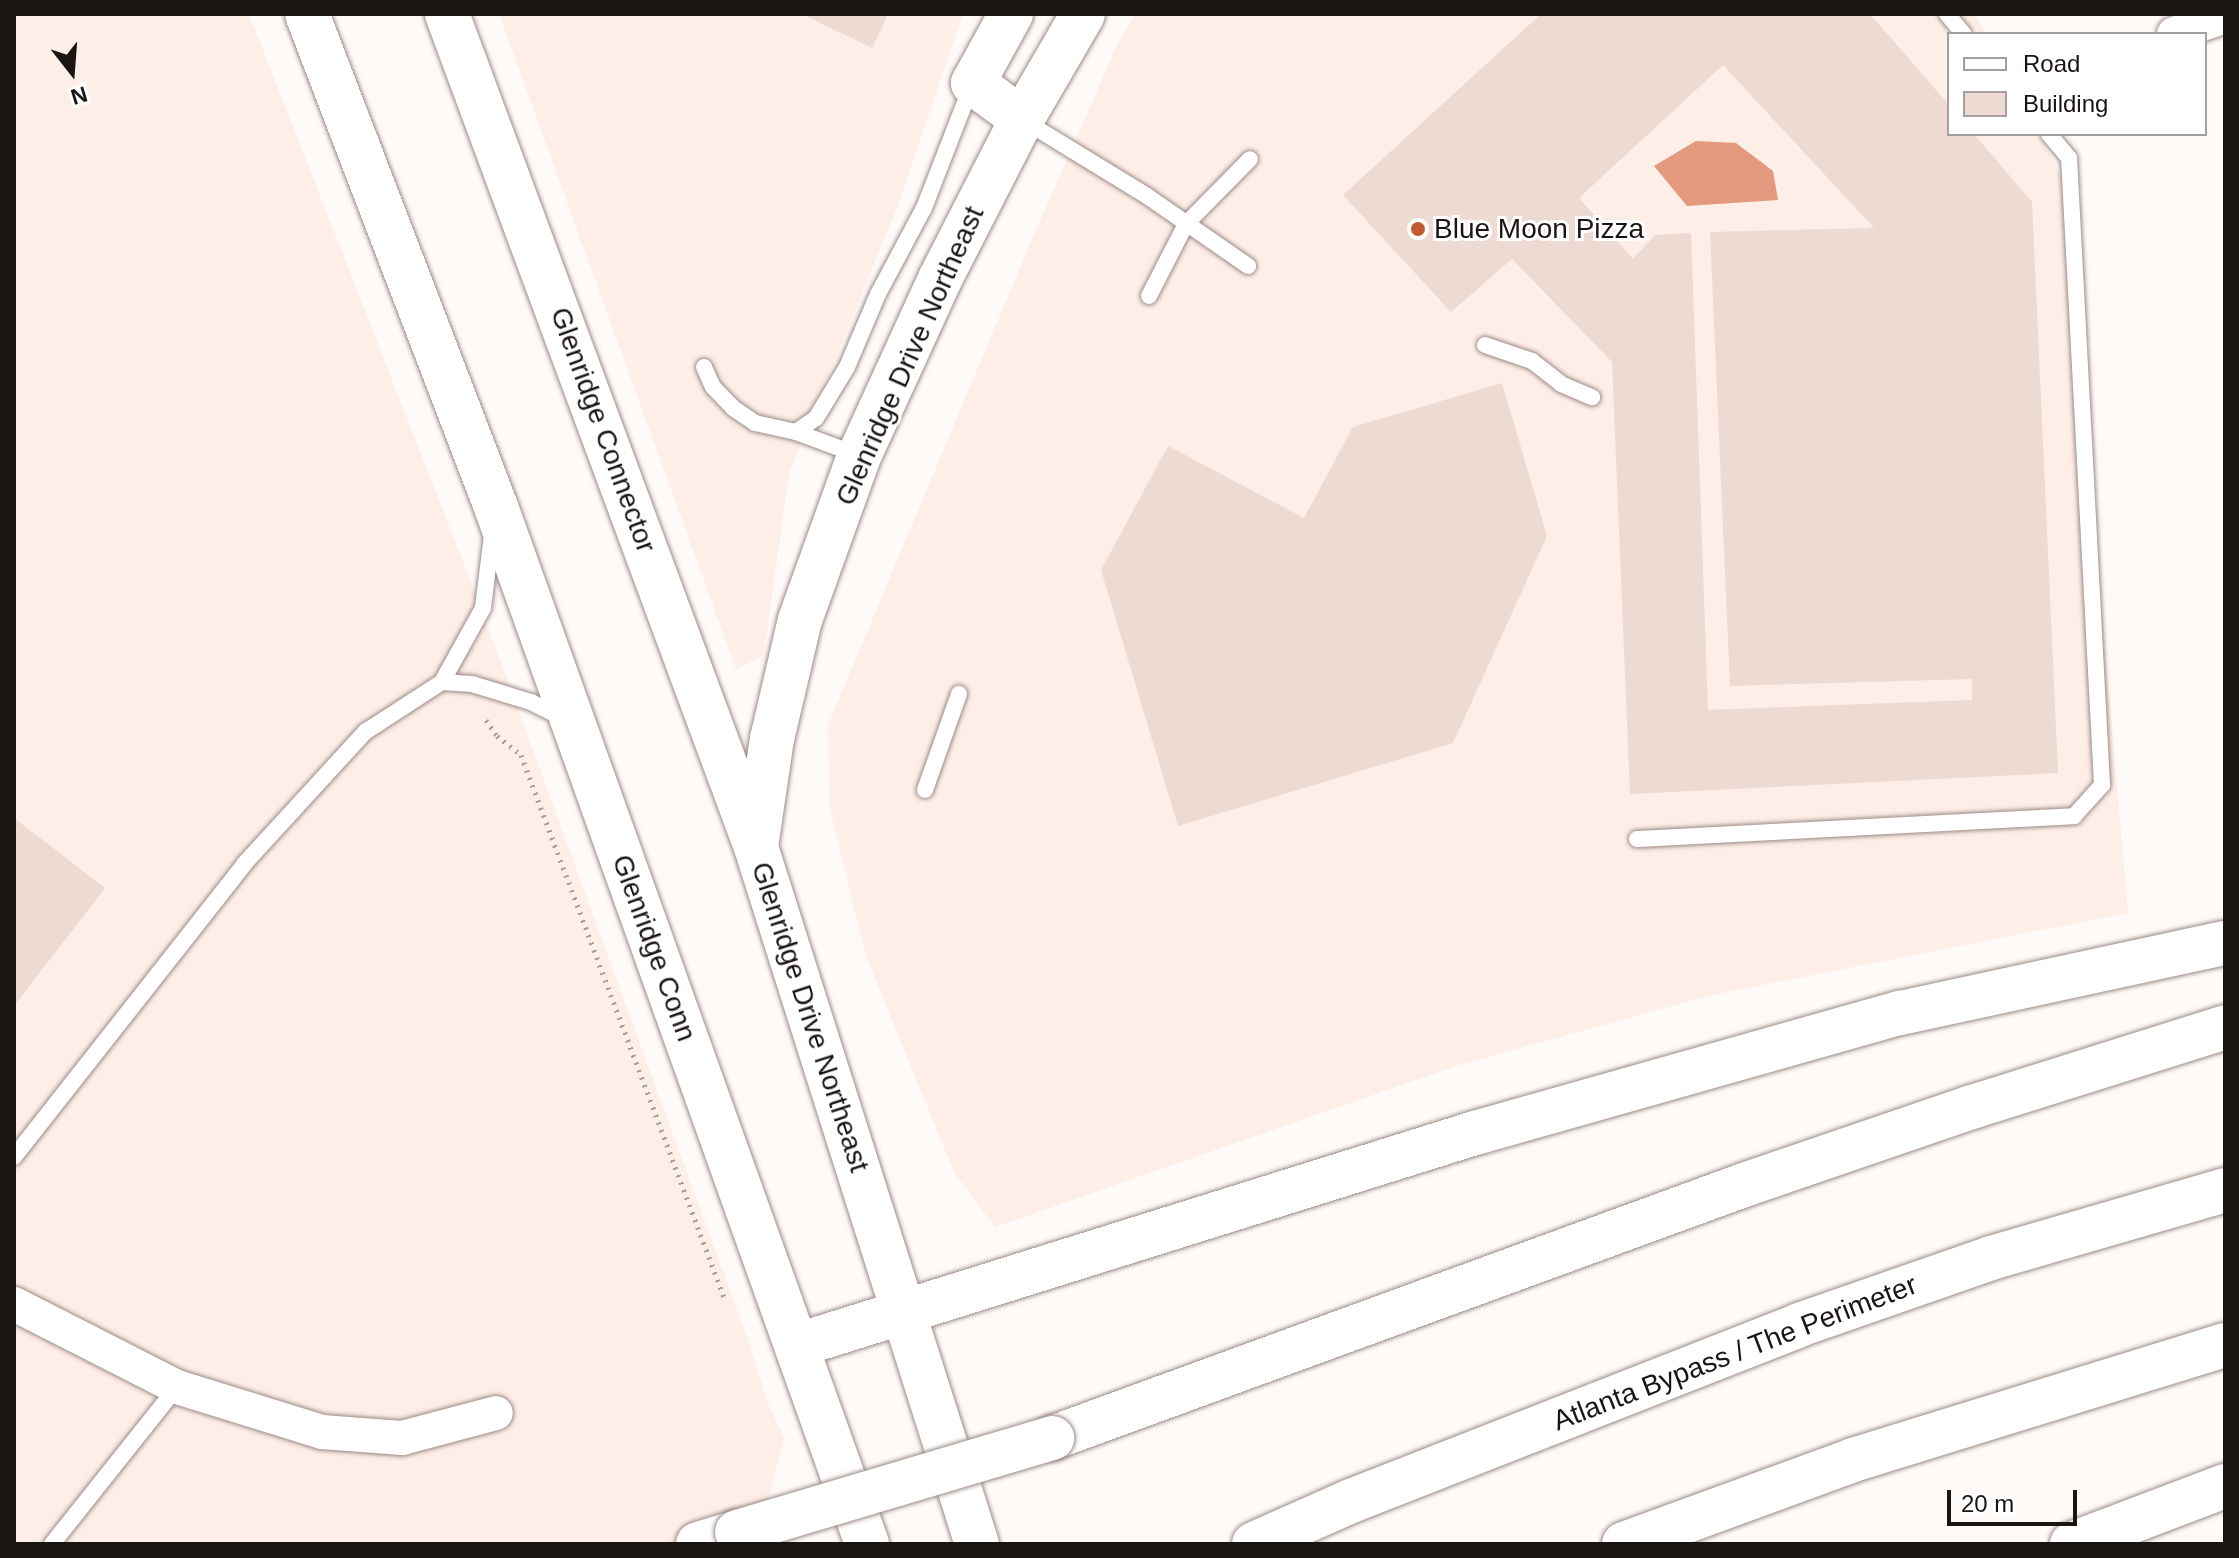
<!DOCTYPE html>
<style>
body{margin:0}
#map{position:relative;width:2239px;height:1558px;overflow:hidden;background:#fefaf8;font-family:Arial,sans-serif}
div>[style]{position:absolute}
.built>*{inset:0;background:#feeee8}
.water>*{inset:0;background:#e2997d}
.building>*{inset:0;background:#ecdad3}
.path>*{height:5px;margin-top:-2.5px;transform-origin:0;background:repeating-linear-gradient(90deg,#a5a09e 0 2px,transparent 0 8px)}
.roads{filter:drop-shadow(0 0 2px #9c8b85) drop-shadow(0 0 2px #9c8b85)}
.lane>*{height:16px;margin:-8px;padding:0 8px;transform-origin:8px;border-radius:8px;background:#fff}
.street>*{height:34px;margin:-17px;padding:0 17px;transform-origin:17px;border-radius:17px;background:#fff}
.secondary>*{height:44px;margin:-22px;padding:0 22px;transform-origin:22px;border-radius:22px;background:#fff}
.highway>*{height:44px;margin:-22px;padding:0 22px;transform-origin:22px;border-radius:22px;background:#fff}
.bridges{filter:drop-shadow(0 0 2px #9c8b85) drop-shadow(0 0 2px #9c8b85)}
.highway-bridge>*{height:44px;margin:-22px;padding:0 22px;transform-origin:22px;border-radius:22px;background:#fff}
.dots>*{width:22px;height:22px;translate:-50% -50%;box-sizing:border-box;border:4px solid #fff;border-radius:50%}
span{translate:-50% -50%;white-space:nowrap;text-align:center;line-height:1.15;-webkit-text-stroke:6px #fff;paint-order:stroke}
.poi-label{font-size:28px;color:#1a1412}
.left{translate:0 -50%;text-align:left}
.street-label{font-size:28px;color:#1a1412}
.frame{position:absolute;inset:0;border:16px solid #1a1412;pointer-events:none}
.legend{position:absolute;left:1947px;top:32px;width:260px;height:104px;box-sizing:border-box;background:#fff;border:2px solid #a3a1a0;margin:0;padding:10px 14px;list-style:none;font-size:24px;color:#1a1412}
.legend li{display:flex;align-items:center;gap:16px;height:40px}
.legend b{width:40px;border:2px solid #a3a1a0}
.north{position:absolute;left:32px;top:32px;width:80px;height:80px;-webkit-text-stroke:6px #fff;paint-order:stroke;rotate:163deg;font-size:22px;font-weight:700;line-height:32px;text-align:center;color:#1a1412}
.north::after{content:'';display:block;margin:auto;width:28px;height:36px;background:#1a1412;clip-path:polygon(50% 0,100% 100%,50% 72%,0 100%)}
.scale{position:absolute;left:1947px;top:1490px;width:130px;height:36px;box-sizing:border-box;border:4px solid #1a1412;border-top:0;padding-left:10px;font-size:24px;line-height:28px;white-space:nowrap;color:#1a1412;-webkit-text-stroke:6px #fff;paint-order:stroke}
</style>
<div id="map">
<div class="built">
<i style="clip-path:polygon(14px 14px,249px 14px,480px 605px,748px 1340px,769px 1406px,784px 1438px,757px 1544px,14px 1544px)"></i>
<i style="clip-path:polygon(499px 14px,963px 14px,898px 205px,789px 473px,764px 655px,736px 669px)"></i>
<i style="clip-path:polygon(1136px 14px,1975px 14px,1986px 34px,1949px 34px,1949px 134px,2038px 134px,2064px 182px,2128px 913px,1712px 995px,1459px 1065px,995px 1227px,954px 1172px,866px 956px,830px 810px,828px 725px,1027px 251px,1118px 43px)"></i>
</div>
<div class="water">
<i style="clip-path:polygon(1696px 141px,1736px 143px,1773px 171px,1778px 200px,1687px 206px,1654px 166px)"></i>
</div>
<div class="building">
<i style="clip-path:polygon(802px 14px,888px 14px,872px 48px)"></i>
<i style="clip-path:polygon(evenodd,1541px 14px,1870px 14px,1949px 105px,1949px 134px,1974px 134px,2032px 202px,2058px 773px,1630px 794px,1612px 362px,1512px 259px,1451px 312px,1343px 195px,1541px 14px,1723px 65px,1874px 228px,1710px 232px,1730px 686px,1972px 679px,1972px 700px,1708px 710px,1691px 233px,1655px 235px,1633px 259px,1579px 198px,1723px 65px)"></i>
<i style="clip-path:polygon(1502px 383px,1547px 536px,1453px 743px,1178px 826px,1101px 570px,1168px 446px,1304px 518px,1353px 427px)"></i>
<i style="clip-path:polygon(14px 818px,105px 888px,14px 1006px)"></i>
</div>
<div class="path">
<i style="left:486px;top:720px;width:19px;rotate:55deg"></i>
<i style="left:497px;top:736px;width:31px;rotate:38deg"></i>
<i style="left:521px;top:755px;width:582px;rotate:69.48deg"></i>
</div>
<div class="roads">
<div class="lane">
<i style="left:1947px;top:14px;width:26px;rotate:50deg"></i>
<i style="left:1023px;top:120px;width:145px;rotate:31.5deg"></i>
<i style="left:1147px;top:196px;width:123px;rotate:34.7deg"></i>
<i style="left:1149px;top:296px;width:81px;rotate:-62.8deg"></i>
<i style="left:1186px;top:224px;width:91px;rotate:-45.4deg"></i>
<i style="left:1485px;top:345px;width:50px;rotate:18.8deg"></i>
<i style="left:1532px;top:361px;width:37px;rotate:38deg"></i>
<i style="left:1561px;top:384px;width:34px;rotate:23deg"></i>
<i style="left:704px;top:367px;width:22px;rotate:66deg"></i>
<i style="left:713px;top:387px;width:29px;rotate:46deg"></i>
<i style="left:733px;top:408px;width:27px;rotate:34deg"></i>
<i style="left:755px;top:423px;width:42px;rotate:12.4deg"></i>
<i style="left:796px;top:432px;width:66px;rotate:20.4deg"></i>
<i style="left:796px;top:432px;width:24px;rotate:-35deg"></i>
<i style="left:816px;top:418px;width:60px;rotate:-58.7deg"></i>
<i style="left:847px;top:367px;width:79px;rotate:-67deg"></i>
<i style="left:878px;top:294px;width:98px;rotate:-61.9deg"></i>
<i style="left:924px;top:208px;width:133px;rotate:-68.8deg"></i>
<i style="left:442px;top:682px;width:30px;rotate:4deg"></i>
<i style="left:472px;top:684px;width:62px;rotate:17deg"></i>
<i style="left:531px;top:702px;width:35px;rotate:27deg"></i>
<i style="left:925px;top:790px;width:102px;rotate:-70.5deg"></i>
<i style="left:1637px;top:839px;width:438px;rotate:-3deg"></i>
<i style="left:2074px;top:816px;width:42px;rotate:-47.9deg"></i>
<i style="left:2102px;top:785px;width:628px;rotate:-93.01deg"></i>
<i style="left:2069px;top:158px;width:31px;rotate:-130deg"></i>
<i style="left:14px;top:1157px;width:374px;rotate:-51.8deg"></i>
<i style="left:245px;top:863px;width:178px;rotate:-47.5deg"></i>
<i style="left:365px;top:732px;width:92px;rotate:-33deg"></i>
<i style="left:442px;top:682px;width:85px;rotate:-61deg"></i>
<i style="left:483px;top:608px;width:74px;rotate:-83deg"></i>
<i style="left:52px;top:1544px;width:201px;rotate:-51.5deg"></i>
</div>
<div class="street">
<i style="left:2174px;top:34px;width:54px;rotate:-19.4deg"></i>
<i style="left:14px;top:1304px;width:183px;rotate:27deg"></i>
<i style="left:177px;top:1387px;width:152px;rotate:17.2deg"></i>
<i style="left:322px;top:1432px;width:80px;rotate:4.3deg"></i>
<i style="left:402px;top:1438px;width:97px;rotate:-14.9deg"></i>
</div>
<div class="secondary">
<i style="left:307px;top:14px;width:528px;rotate:69.02deg"></i>
<i style="left:496px;top:507px;width:1101px;rotate:70.31deg"></i>
<i style="left:447px;top:14px;width:888px;rotate:69.65deg"></i>
<i style="left:756px;top:847px;width:731px;rotate:72.41deg"></i>
<i style="left:1011px;top:14px;width:79px;rotate:118.8deg"></i>
<i style="left:973px;top:83px;width:61px;rotate:36.3deg"></i>
<i style="left:757px;top:840px;width:102px;rotate:-81.6deg"></i>
<i style="left:772px;top:739px;width:122px;rotate:-76.8deg"></i>
<i style="left:800px;top:620px;width:174px;rotate:-70.2deg"></i>
<i style="left:859px;top:456px;width:195px;rotate:-65.4deg"></i>
<i style="left:940px;top:279px;width:180px;rotate:-62.9deg"></i>
<i style="left:1022px;top:119px;width:121px;rotate:-59.8deg"></i>
</div>
<div class="highway">
<i style="left:798px;top:1345px;width:709px;rotate:-17.39deg"></i>
<i style="left:1475px;top:1133px;width:442px;rotate:-15.8deg"></i>
<i style="left:1900px;top:1013px;width:332px;rotate:-12.2deg"></i>
<i style="left:1052px;top:1438px;width:737px;rotate:-20.08deg"></i>
<i style="left:1744px;top:1185px;width:241px;rotate:-18.9deg"></i>
<i style="left:1972px;top:1107px;width:265px;rotate:-17.5deg"></i>
<i style="left:698px;top:1544px;width:41px;rotate:-17.1deg"></i>
<i style="left:1254px;top:1544px;width:106px;rotate:-23.9deg"></i>
<i style="left:1351px;top:1501px;width:481px;rotate:-21.4deg"></i>
<i style="left:1799px;top:1325px;width:203px;rotate:-19.2deg"></i>
<i style="left:1991px;top:1258px;width:244px;rotate:-16.2deg"></i>
<i style="left:1624px;top:1544px;width:244px;rotate:-20.1deg"></i>
<i style="left:1853px;top:1460px;width:389px;rotate:-17.2deg"></i>
<i style="left:2072px;top:1544px;width:164px;rotate:-20.8deg"></i>
</div>
</div>
<div class="bridges">
<div class="highway-bridge">
<i style="left:737px;top:1532px;width:329px;rotate:-16.6deg"></i>
</div>
</div>
<div class="dots">
<i style="left:1418px;top:229px;background:#c15a2f"></i>
</div>
<div class="poi-label">
<span class="left" style="left:1434px;top:229px">Blue Moon Pizza</span>
</div>
<div class="street-label">
<span style="left:910px;top:356px;rotate:-66deg">Glenridge Drive Northeast</span>
<span style="left:603px;top:430px;rotate:70deg">Glenridge Connector</span>
<span style="left:654px;top:948px;rotate:70deg">Glenridge Conn</span>
<span style="left:810px;top:1017px;rotate:72deg">Glenridge Drive Northeast</span>
<span style="left:1735px;top:1353px;rotate:-21deg">Atlanta Bypass / The Perimeter</span>
</div>
<div class="frame"></div>
<ul class="legend">
<li><b style="height:10px;background:#fff"></b>Road</li>
<li><b style="height:22px;background:#ecdad3"></b>Building</li>
</ul>
<div class="north">N</div>
<div class="scale">20 m</div>
</div>
